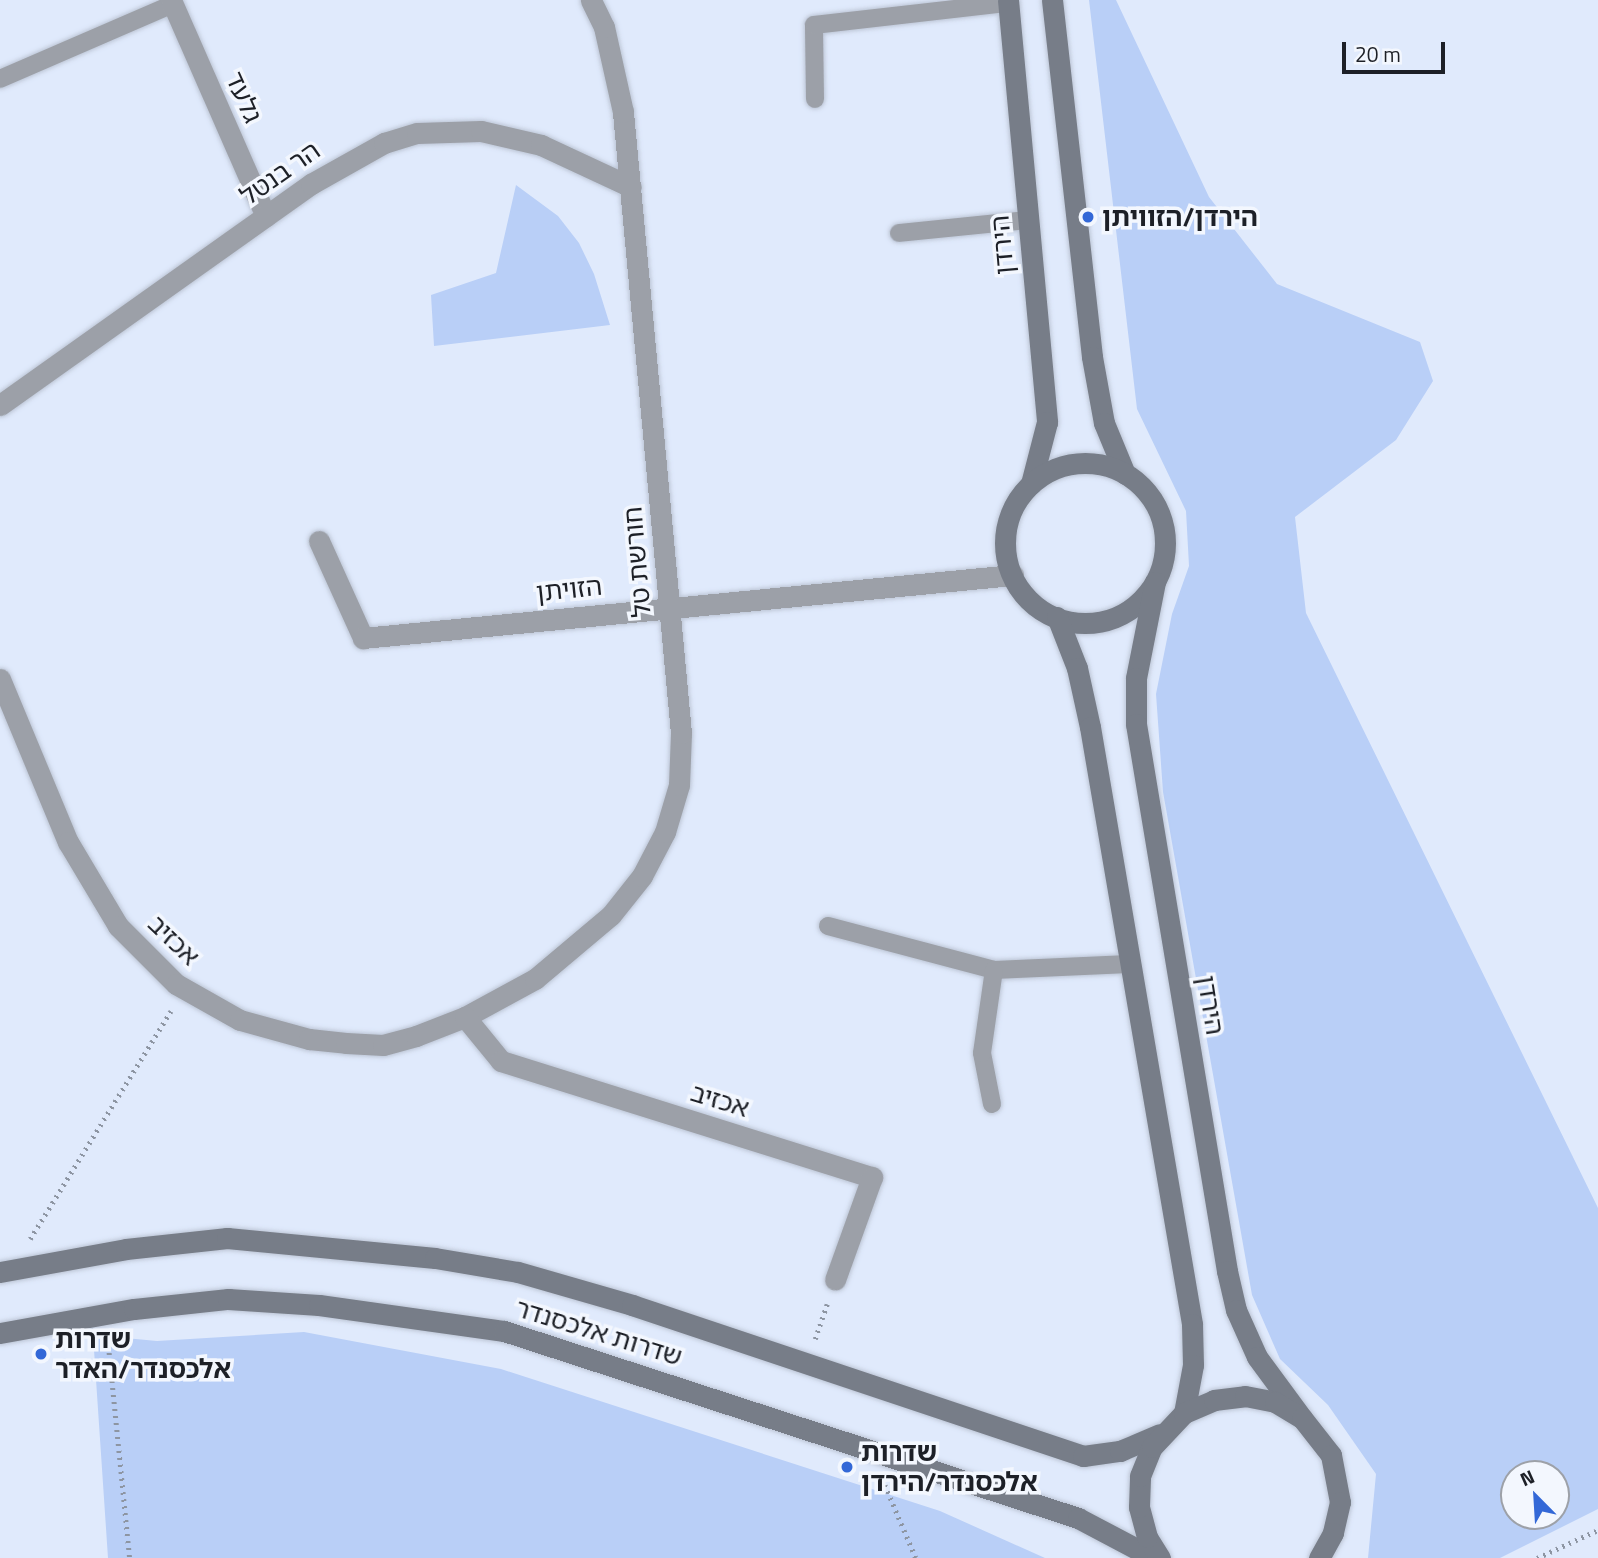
<!DOCTYPE html>
<meta charset="utf-8">
<style>
body{margin:0}
#map{position:relative;width:1598px;height:1558px;overflow:hidden;background:#e0eafc;font-family:"Titillium Web","Noto Sans Hebrew",sans-serif}
div>[style]{position:absolute}
.green>*{inset:0;background:#b9cff7}
.path>*{height:4.5px;margin-top:-2.25px;transform-origin:0;background:repeating-linear-gradient(90deg,#8d95a2 0 2px,transparent 0 7px)}
.roads{filter:drop-shadow(0 0 2px #bdc6d6) drop-shadow(0 0 2px #bdc6d6)}
.lane>*{height:18px;margin:-9px;padding:0 9px;transform-origin:9px;border-radius:9px;background:#9ca0a8}
.street>*{height:21px;margin:-10.5px;padding:0 10.5px;transform-origin:10.5px;border-radius:10.5px;background:#9ca0a8}
.secondary>*{height:21px;margin:-10.5px;padding:0 10.5px;transform-origin:10.5px;border-radius:10.5px;background:#777d88}
.secondary>.ring{margin:-10.5px;padding:0;box-sizing:content-box;background:none;border:21px solid #777d88;border-radius:50%}
.dots>*{width:19px;height:19px;translate:-50% -50%;box-sizing:border-box;border:4px solid #f3f7fe;border-radius:50%}
span{translate:-50% -50%;white-space:nowrap;text-align:center;line-height:1.15;-webkit-text-stroke:7px #f3f7fe;paint-order:stroke}
.street-label{font-size:26px;color:#1d2027}
.poi-label{font-size:26px;color:#1d2027;font-weight:700}
.left{translate:0 -50%;text-align:left}
.north{position:absolute;left:1500px;top:1460px;width:70px;height:70px;box-sizing:border-box;background:#f3f7fe;border:2px solid #9da1a8;border-radius:50%;rotate:336deg;font-size:19px;font-weight:700;line-height:28px;text-align:center;color:#1d2027}
.north::after{content:'';display:block;margin:auto;width:24px;height:32px;background:#3368d7;clip-path:polygon(50% 0,100% 100%,50% 72%,0 100%)}
.scale{position:absolute;left:1342px;top:42px;width:103px;height:32px;box-sizing:border-box;border:4px solid #1d2027;border-top:0;padding-left:9px;font-size:21px;line-height:24px;white-space:nowrap;color:#1d2027;-webkit-text-stroke:5px #f3f7fe;paint-order:stroke}
</style>
<div id="map">
<div class="green">
<i style="clip-path:polygon(evenodd,1089px 0,1116px 0,1209px 197px,1277px 284px,1420px 342px,1433px 381px,1396px 440px,1295px 517px,1306px 613px,1598px 1208px,1598px 1509px,1500px 1558px,1368px 1558px,1376px 1474px,1328px 1405px,1280px 1359px,1252px 1295px,1163px 792px,1156px 694px,1172px 614px,1189px 566px,1186px 511px,1137px 409px,1089px 0,1514px 1474px,1556px 1474px,1556px 1516px,1514px 1516px,1514px 1474px)"></i>
<i style="clip-path:polygon(516px 185px,558px 216px,579px 243px,594px 274px,610px 325px,434px 346px,431px 295px,496px 273px)"></i>
<i style="clip-path:polygon(304px 1332px,501px 1369px,940px 1511px,1045px 1558px,108px 1558px,93px 1335px,157px 1341px)"></i>
</div>
<div class="path">
<i style="left:30px;top:1239px;width:268px;rotate:-58.3deg"></i>
<i style="left:108px;top:1339px;width:220px;rotate:84.3deg"></i>
<i style="left:815px;top:1339px;width:37px;rotate:-71deg"></i>
<i style="left:885px;top:1485px;width:79px;rotate:67deg"></i>
<i style="left:1537px;top:1558px;width:67px;rotate:-24.7deg"></i>
</div>
<div class="roads">
<div class="lane">
<i style="left:0;top:79px;width:189px;rotate:-23.4deg"></i>
<i style="left:815px;top:99px;width:74px;rotate:-90.8deg"></i>
<i style="left:814px;top:25px;width:195px;rotate:-6.5deg"></i>
<i style="left:899px;top:233px;width:130px;rotate:-5.8deg"></i>
<i style="left:828px;top:926px;width:172px;rotate:14.8deg"></i>
<i style="left:994px;top:970px;width:135px;rotate:-2.5deg"></i>
<i style="left:992px;top:1104px;width:52px;rotate:-101.1deg"></i>
<i style="left:982px;top:1053px;width:84px;rotate:-81.8deg"></i>
</div>
<div class="street">
<i style="left:171px;top:0;width:236px;rotate:66.3deg"></i>
<i style="left:0;top:405px;width:382px;rotate:-35.4deg"></i>
<i style="left:311px;top:184px;width:84px;rotate:-29.3deg"></i>
<i style="left:384px;top:143px;width:34px;rotate:-17deg"></i>
<i style="left:417px;top:133px;width:64px;rotate:-1.8deg"></i>
<i style="left:481px;top:131px;width:62px;rotate:13.1deg"></i>
<i style="left:541px;top:145px;width:99px;rotate:25deg"></i>
<i style="left:319px;top:541px;width:107px;rotate:65.6deg"></i>
<i style="left:363px;top:638px;width:653px;rotate:-5.54deg"></i>
<i style="left:0;top:679px;width:177px;rotate:67.4deg"></i>
<i style="left:68px;top:842px;width:98px;rotate:59.2deg"></i>
<i style="left:118px;top:926px;width:82px;rotate:45deg"></i>
<i style="left:176px;top:984px;width:73px;rotate:29.4deg"></i>
<i style="left:240px;top:1020px;width:72px;rotate:15.4deg"></i>
<i style="left:309px;top:1039px;width:37px;rotate:6deg"></i>
<i style="left:346px;top:1043px;width:37px;rotate:3deg"></i>
<i style="left:383px;top:1045px;width:34px;rotate:-15deg"></i>
<i style="left:416px;top:1036px;width:53px;rotate:-21.2deg"></i>
<i style="left:465px;top:1017px;width:80px;rotate:-28.5deg"></i>
<i style="left:535px;top:979px;width:99px;rotate:-40.1deg"></i>
<i style="left:611px;top:915px;width:50px;rotate:-51.5deg"></i>
<i style="left:642px;top:876px;width:50px;rotate:-62.4deg"></i>
<i style="left:665px;top:832px;width:49px;rotate:-73.4deg"></i>
<i style="left:679px;top:785px;width:52px;rotate:-87.8deg"></i>
<i style="left:681px;top:733px;width:624px;rotate:-95.34deg"></i>
<i style="left:623px;top:112px;width:87px;rotate:-102.6deg"></i>
<i style="left:604px;top:27px;width:30px;rotate:-116deg"></i>
<i style="left:465px;top:1017px;width:57px;rotate:50.7deg"></i>
<i style="left:501px;top:1061px;width:389px;rotate:17.4deg"></i>
<i style="left:872px;top:1177px;width:109px;rotate:109.8deg"></i>
</div>
<div class="secondary">
<i style="left:1008px;top:0;width:424px;rotate:84.7deg"></i>
<i style="left:1047px;top:422px;width:64px;rotate:104.5deg"></i>
<i style="left:1052px;top:0;width:359px;rotate:83.6deg"></i>
<i style="left:1092px;top:357px;width:67px;rotate:79.7deg"></i>
<i style="left:1104px;top:423px;width:55px;rotate:67.6deg"></i>
<i class="ring" style="left:1005px;top:463px;width:139px;height:139px"></i>
<i style="left:1155px;top:582px;width:98px;rotate:101.2deg"></i>
<i style="left:1136px;top:678px;width:46px;rotate:90deg"></i>
<i style="left:1136px;top:724px;width:555px;rotate:80.55deg"></i>
<i style="left:1227px;top:1271px;width:40px;rotate:77deg"></i>
<i style="left:1236px;top:1310px;width:51px;rotate:65.9deg"></i>
<i style="left:1257px;top:1357px;width:76px;rotate:53.6deg"></i>
<i style="left:1057px;top:617px;width:55px;rotate:68.6deg"></i>
<i style="left:1077px;top:668px;width:60px;rotate:77.6deg"></i>
<i style="left:1090px;top:727px;width:606px;rotate:80.3deg"></i>
<i style="left:1192px;top:1324px;width:41px;rotate:88.6deg"></i>
<i style="left:1193px;top:1365px;width:49px;rotate:100.6deg"></i>
<i style="left:0;top:1272px;width:128px;rotate:-10.3deg"></i>
<i style="left:126px;top:1249px;width:102px;rotate:-6.2deg"></i>
<i style="left:227px;top:1238px;width:209px;rotate:5.5deg"></i>
<i style="left:435px;top:1258px;width:84px;rotate:9.6deg"></i>
<i style="left:518px;top:1272px;width:119px;rotate:16.1deg"></i>
<i style="left:632px;top:1305px;width:476px;rotate:18.5deg"></i>
<i style="left:1083px;top:1456px;width:37px;rotate:-8deg"></i>
<i style="left:1120px;top:1451px;width:43px;rotate:-23deg"></i>
<i style="left:0;top:1333px;width:136px;rotate:-10.2deg"></i>
<i style="left:134px;top:1309px;width:95px;rotate:-6.1deg"></i>
<i style="left:228px;top:1299px;width:91px;rotate:3.8deg"></i>
<i style="left:319px;top:1305px;width:187px;rotate:8deg"></i>
<i style="left:504px;top:1331px;width:604px;rotate:18.04deg"></i>
<i style="left:1078px;top:1518px;width:86px;rotate:27.8deg"></i>
<i style="left:1160px;top:1558px;width:25px;rotate:-122deg"></i>
<i style="left:1147px;top:1537px;width:31px;rotate:-105deg"></i>
<i style="left:1139px;top:1507px;width:31px;rotate:-88deg"></i>
<i style="left:1140px;top:1476px;width:31px;rotate:-68deg"></i>
<i style="left:1152px;top:1447px;width:47px;rotate:-46.7deg"></i>
<i style="left:1184px;top:1413px;width:33px;rotate:-23deg"></i>
<i style="left:1214px;top:1400px;width:31px;rotate:-7deg"></i>
<i style="left:1245px;top:1396px;width:31px;rotate:11deg"></i>
<i style="left:1275px;top:1402px;width:31px;rotate:31deg"></i>
<i style="left:1302px;top:1418px;width:47px;rotate:51.9deg"></i>
<i style="left:1331px;top:1455px;width:48px;rotate:79.2deg"></i>
<i style="left:1340px;top:1502px;width:32px;rotate:103deg"></i>
<i style="left:1333px;top:1533px;width:29px;rotate:119deg"></i>
</div>
</div>
<div class="dots">
<i style="left:1088px;top:217px;background:#3368d7"></i>
<i style="left:41px;top:1354px;background:#3368d7"></i>
<i style="left:847px;top:1467px;background:#3368d7"></i>
</div>
<div class="street-label">
<span style="left:244px;top:97px;rotate:66deg">גלעד</span>
<span style="left:280px;top:173px;rotate:-35deg">הר בנטל</span>
<span style="left:1002px;top:245px;rotate:-95deg">הירדן</span>
<span style="left:637px;top:562px;rotate:-95deg">חורשת טל</span>
<span style="left:569px;top:589px;rotate:-6deg">הזויתן</span>
<span style="left:174px;top:940px;rotate:44deg">אכזיב</span>
<span style="left:1211px;top:1005px;rotate:81deg">הירדן</span>
<span style="left:720px;top:1100px;rotate:17deg">אכזיב</span>
<span style="left:599px;top:1332px;rotate:17deg">שדרות אלכסנדר</span>
</div>
<div class="poi-label">
<span class="left" style="left:1102px;top:217px">הירדן/הזוויתן</span>
<span class="left" style="left:55px;top:1354px">שדרות<br>אלכסנדר/האדר</span>
<span class="left" style="left:861px;top:1467px">שדרות<br>אלכסנדר/הירדן</span>
</div>
<div class="north">N</div>
<div class="scale">20 m</div>
</div>
